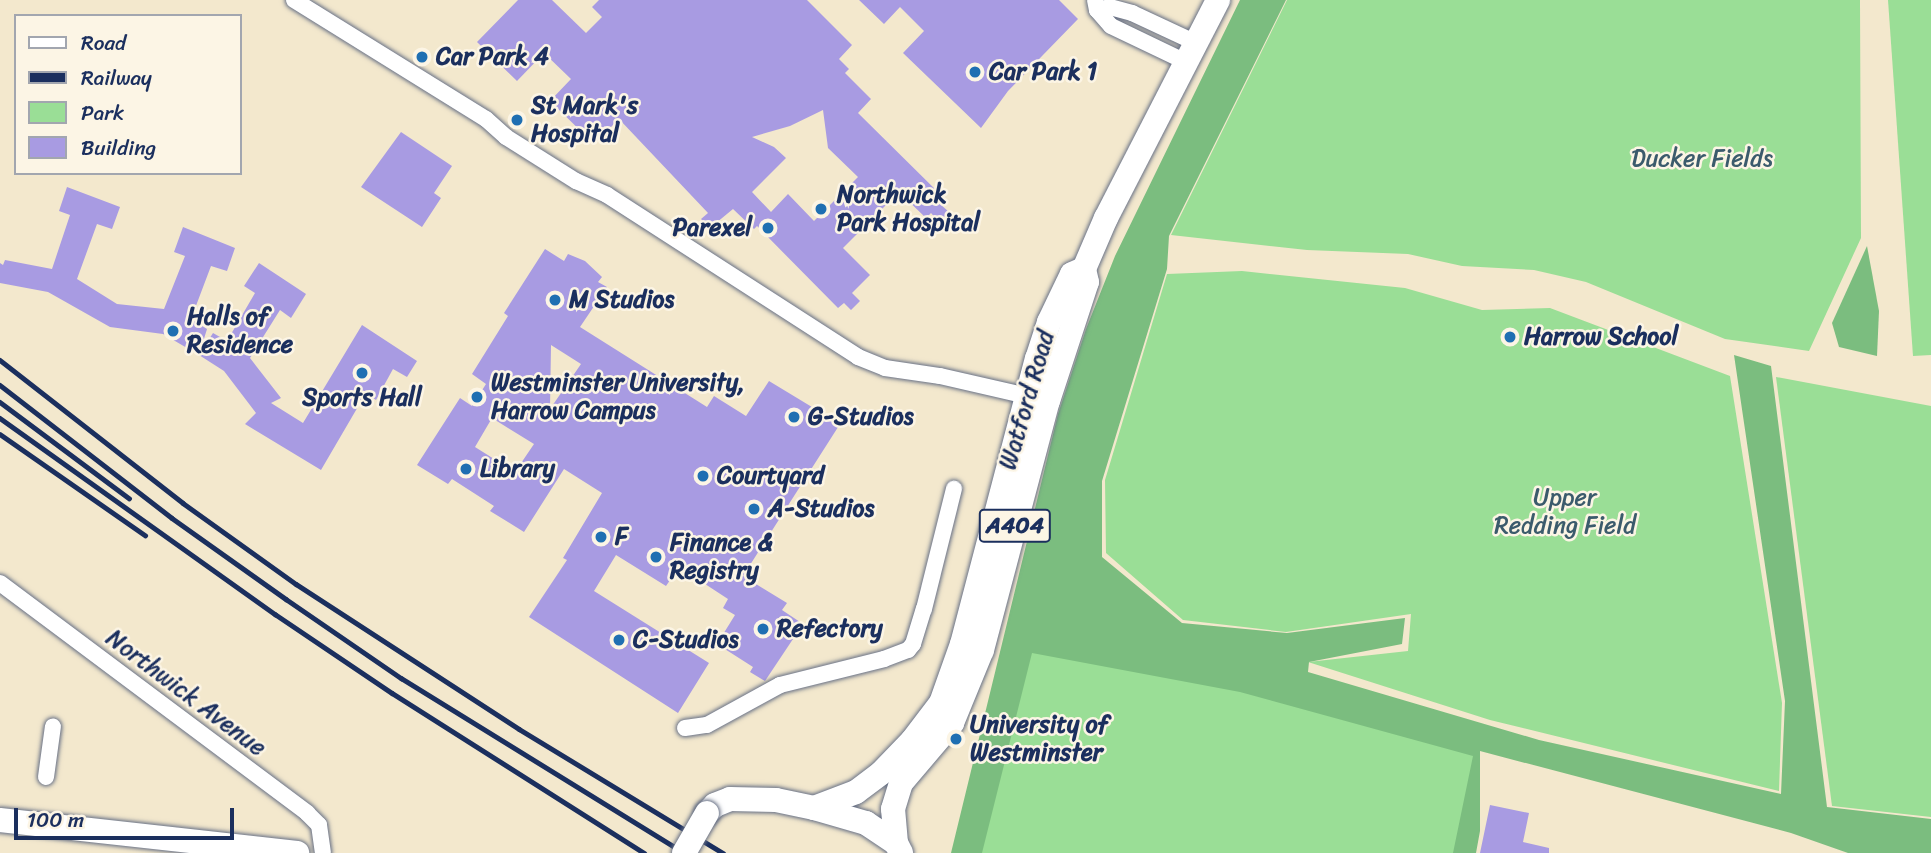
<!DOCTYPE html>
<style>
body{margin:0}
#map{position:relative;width:1931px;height:853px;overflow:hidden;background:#f3e8cd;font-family:Sriracha,sans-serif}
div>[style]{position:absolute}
.green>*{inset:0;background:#9ade96}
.forest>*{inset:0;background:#7bbd7f}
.building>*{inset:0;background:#a89be2}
.roads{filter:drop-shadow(0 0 2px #677085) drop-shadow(0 0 2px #677085)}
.street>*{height:16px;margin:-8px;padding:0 8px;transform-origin:8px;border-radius:8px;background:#fff}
.primary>*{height:24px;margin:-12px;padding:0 12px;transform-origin:12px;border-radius:12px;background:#fff}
.rail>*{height:4.5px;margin:-2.25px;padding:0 2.25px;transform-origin:2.25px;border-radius:2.25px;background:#1b2f5e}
.bridges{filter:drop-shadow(0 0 2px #677085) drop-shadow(0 0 2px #677085)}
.primary-bridge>*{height:24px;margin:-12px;padding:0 12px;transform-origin:12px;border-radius:12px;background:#fff}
.dots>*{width:19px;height:19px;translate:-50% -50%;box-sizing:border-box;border:4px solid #fcf5e5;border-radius:50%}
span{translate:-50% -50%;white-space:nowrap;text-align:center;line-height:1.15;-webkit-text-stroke:5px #fcf5e5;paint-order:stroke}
.shield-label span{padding:2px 5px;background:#fcf5e5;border:2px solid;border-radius:5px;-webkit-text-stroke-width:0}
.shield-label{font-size:23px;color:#1b2f5e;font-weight:700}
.poi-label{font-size:24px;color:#1b2f5e;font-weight:700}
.left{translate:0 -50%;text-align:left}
.right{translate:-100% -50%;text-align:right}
.park-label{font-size:24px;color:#3b5b6c}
.street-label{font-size:24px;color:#1b2f5e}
.legend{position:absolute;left:14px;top:14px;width:228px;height:161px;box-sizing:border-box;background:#fcf5e5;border:2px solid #a2a6af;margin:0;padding:9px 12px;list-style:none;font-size:21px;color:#1b2f5e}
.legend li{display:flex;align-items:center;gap:14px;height:35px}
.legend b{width:35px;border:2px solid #a2a6af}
.scale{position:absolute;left:14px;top:808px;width:220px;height:32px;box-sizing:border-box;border:4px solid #1b2f5e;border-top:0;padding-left:9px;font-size:21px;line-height:24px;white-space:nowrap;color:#1b2f5e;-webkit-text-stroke:5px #fcf5e5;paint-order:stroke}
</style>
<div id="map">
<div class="green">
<i style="clip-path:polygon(1287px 0,1860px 0,1861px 238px,1809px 351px,1725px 339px,1586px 282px,1534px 270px,1462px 266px,1408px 254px,1307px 250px,1171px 235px)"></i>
<i style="clip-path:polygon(1888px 0,1931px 0,1931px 355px,1913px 356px)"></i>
<i style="clip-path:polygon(1242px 271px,1405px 288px,1482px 310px,1550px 308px,1730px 376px,1782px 703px,1779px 791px,1490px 720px,1308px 662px,1408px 651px,1411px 614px,1286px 632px,1183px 620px,1106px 553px,1105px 480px,1167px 274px)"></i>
<i style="clip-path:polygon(1776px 377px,1931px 406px,1931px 817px,1832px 806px)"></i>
<i style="clip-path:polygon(1026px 627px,1477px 751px,1458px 853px,963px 853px)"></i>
</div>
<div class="forest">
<i style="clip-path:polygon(1240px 0,1286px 0,1169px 236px,1167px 269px,1102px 481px,1102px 557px,1182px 623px,1287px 633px,1405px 618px,1402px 644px,1309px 662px,1308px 672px,1539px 740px,1781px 794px,1785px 701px,1734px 355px,1771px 366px,1827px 807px,1931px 819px,1931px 853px,1848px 853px,1791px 833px,1480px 751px,1480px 831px,1476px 853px,1453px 853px,1473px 756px,1240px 692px,1032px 653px,982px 853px,951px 853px,1058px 414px,1086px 329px,1115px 256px)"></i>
<i style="clip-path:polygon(1867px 246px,1879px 311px,1877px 356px,1839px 347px,1832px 323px)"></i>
</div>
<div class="building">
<i style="clip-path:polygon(evenodd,518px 0,552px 0,586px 33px,602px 17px,592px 7px,599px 0,807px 0,852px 45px,839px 59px,849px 69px,845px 73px,871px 99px,858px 113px,945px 199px,940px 204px,949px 212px,939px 222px,931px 213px,926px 218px,899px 192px,843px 248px,870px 275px,852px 293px,860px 301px,851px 310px,844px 303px,838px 308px,757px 226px,754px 229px,733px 209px,710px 228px,701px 219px,708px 213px,619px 119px,594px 144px,550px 101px,571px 79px,544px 53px,517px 81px,477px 42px,518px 0,823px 110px,828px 148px,858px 177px,814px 221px,788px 194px,771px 212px,752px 192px,786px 158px,774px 147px,752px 137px,790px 126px,823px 110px)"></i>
<i style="clip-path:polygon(859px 0,1059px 0,1078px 19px,1008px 91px,981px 128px,903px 53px,924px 31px,900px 7px,884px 24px)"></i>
<i style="clip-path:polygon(401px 132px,452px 166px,434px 193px,441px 198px,422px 227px,361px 187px)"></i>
<i style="clip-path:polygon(67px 187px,120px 207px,112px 229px,97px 224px,77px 279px,117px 304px,164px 309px,185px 256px,174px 252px,183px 227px,235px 248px,227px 271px,211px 266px,191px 319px,207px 329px,199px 355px,163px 334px,110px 327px,48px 292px,0 283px,0 263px,3px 265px,5px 260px,52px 269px,70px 215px,59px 211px)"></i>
<i style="clip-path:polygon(evenodd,545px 249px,564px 261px,568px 254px,585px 261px,602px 277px,598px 282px,607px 287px,580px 327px,707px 407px,714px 396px,746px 416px,769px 381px,840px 424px,743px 576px,787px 603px,782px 610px,803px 624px,765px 681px,750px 672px,753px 667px,717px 644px,735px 615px,723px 608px,728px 599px,679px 567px,666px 586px,616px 555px,594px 591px,709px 663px,678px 713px,529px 617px,567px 560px,563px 558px,602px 493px,564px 469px,524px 532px,490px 511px,494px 506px,452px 479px,448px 484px,417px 465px,460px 398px,472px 406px,486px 384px,472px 374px,508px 316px,504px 313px,545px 249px,551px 345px,581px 364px,550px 409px,551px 345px,545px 249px,492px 418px,534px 444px,515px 472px,475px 447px,492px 418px)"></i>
<i style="clip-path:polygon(259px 263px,306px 294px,291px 318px,280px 310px,250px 358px,281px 398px,271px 403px,303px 423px,362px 325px,417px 361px,407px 377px,393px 369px,376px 400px,366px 393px,321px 470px,245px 424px,256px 413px,224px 371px,199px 355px,213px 333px,227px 341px,255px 293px,244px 286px)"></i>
<i style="clip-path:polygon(1490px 805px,1529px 813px,1523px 842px,1549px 848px,1549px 853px,1480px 853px)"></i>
</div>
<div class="roads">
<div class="street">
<i style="left:294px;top:0;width:226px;rotate:31.8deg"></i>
<i style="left:486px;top:119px;width:27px;rotate:42deg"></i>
<i style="left:506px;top:137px;width:83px;rotate:32.2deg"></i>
<i style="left:576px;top:181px;width:34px;rotate:24deg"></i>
<i style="left:607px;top:195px;width:299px;rotate:32.8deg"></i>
<i style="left:858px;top:357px;width:29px;rotate:22deg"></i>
<i style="left:885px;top:368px;width:56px;rotate:8.3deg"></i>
<i style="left:940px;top:376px;width:98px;rotate:12.9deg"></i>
<i style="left:1095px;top:0;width:10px;rotate:79deg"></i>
<i style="left:1097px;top:10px;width:21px;rotate:49deg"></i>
<i style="left:1111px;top:26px;width:83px;rotate:25.6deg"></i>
<i style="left:1097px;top:10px;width:13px;rotate:-13deg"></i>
<i style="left:1110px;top:7px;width:23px;rotate:15deg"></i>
<i style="left:1132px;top:13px;width:71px;rotate:25.1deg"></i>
<i style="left:0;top:583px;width:384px;rotate:36.8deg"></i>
<i style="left:307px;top:813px;width:17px;rotate:45deg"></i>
<i style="left:319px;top:825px;width:28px;rotate:82deg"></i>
<i style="left:685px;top:728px;width:22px;rotate:-8deg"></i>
<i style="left:707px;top:725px;width:83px;rotate:-28.7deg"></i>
<i style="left:780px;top:685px;width:107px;rotate:-14deg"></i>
<i style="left:884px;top:659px;width:26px;rotate:-21deg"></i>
<i style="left:908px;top:650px;width:8px;rotate:-50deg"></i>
<i style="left:913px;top:644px;width:37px;rotate:-73deg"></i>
<i style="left:924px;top:609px;width:124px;rotate:-76deg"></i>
<i style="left:46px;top:777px;width:51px;rotate:-82.2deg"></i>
</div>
<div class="primary">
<i style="left:814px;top:808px;width:45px;rotate:-20.9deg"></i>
<i style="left:856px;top:792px;width:31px;rotate:-37deg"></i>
<i style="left:881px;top:773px;width:45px;rotate:-45.9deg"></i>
<i style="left:912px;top:741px;width:48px;rotate:-52.7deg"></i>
<i style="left:941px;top:703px;width:63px;rotate:-70.4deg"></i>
<i style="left:962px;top:644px;width:295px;rotate:-75.3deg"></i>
<i style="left:1037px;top:359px;width:39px;rotate:-72deg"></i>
<i style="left:1049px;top:322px;width:53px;rotate:-64.4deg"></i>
<i style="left:1072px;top:274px;width:13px;rotate:-23deg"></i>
<i style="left:707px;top:813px;width:11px;rotate:-45deg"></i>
<i style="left:715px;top:805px;width:16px;rotate:-22deg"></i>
<i style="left:730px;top:799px;width:46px;rotate:1.2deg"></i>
<i style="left:776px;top:800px;width:39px;rotate:12deg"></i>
<i style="left:814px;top:808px;width:54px;rotate:16.1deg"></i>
<i style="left:866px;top:823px;width:36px;rotate:34deg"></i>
<i style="left:896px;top:843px;width:11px;rotate:63deg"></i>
<i style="left:0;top:820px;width:299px;rotate:6.3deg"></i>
<i style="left:896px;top:843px;width:34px;rotate:-95deg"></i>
<i style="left:893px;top:809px;width:27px;rotate:-73deg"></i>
<i style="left:901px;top:783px;width:79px;rotate:-49.6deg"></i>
<i style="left:952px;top:723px;width:79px;rotate:-67.7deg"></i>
<i style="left:982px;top:650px;width:258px;rotate:-75.2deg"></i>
<i style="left:1048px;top:401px;width:125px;rotate:-71.9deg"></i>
<i style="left:1087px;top:282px;width:13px;rotate:-103deg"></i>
<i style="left:1084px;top:269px;width:56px;rotate:-66.7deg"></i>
<i style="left:1106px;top:218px;width:245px;rotate:-62.8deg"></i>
</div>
</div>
<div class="rail">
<i style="left:0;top:360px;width:232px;rotate:38deg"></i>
<i style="left:183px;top:503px;width:139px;rotate:35.6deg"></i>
<i style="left:296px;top:584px;width:266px;rotate:33deg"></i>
<i style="left:519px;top:729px;width:239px;rotate:31.3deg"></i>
<i style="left:0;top:385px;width:217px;rotate:37.7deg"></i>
<i style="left:172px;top:518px;width:140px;rotate:35.4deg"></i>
<i style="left:286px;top:599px;width:140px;rotate:34.5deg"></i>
<i style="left:401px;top:678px;width:333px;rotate:31.7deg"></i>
<i style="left:0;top:402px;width:161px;rotate:36.7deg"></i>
<i style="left:0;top:418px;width:338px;rotate:35.5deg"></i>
<i style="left:275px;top:614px;width:141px;rotate:34deg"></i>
<i style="left:392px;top:693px;width:299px;rotate:32.4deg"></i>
<i style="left:0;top:434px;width:177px;rotate:34.9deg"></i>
</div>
<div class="bridges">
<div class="primary-bridge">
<i style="left:684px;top:853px;width:46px;rotate:-60.1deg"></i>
</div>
</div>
<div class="dots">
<i style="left:422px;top:57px;background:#1f6fb2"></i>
<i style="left:975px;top:72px;background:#1f6fb2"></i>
<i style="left:517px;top:120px;background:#1f6fb2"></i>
<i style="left:821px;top:209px;background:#1f6fb2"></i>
<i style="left:768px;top:228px;background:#1f6fb2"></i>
<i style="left:555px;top:300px;background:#1f6fb2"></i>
<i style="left:173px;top:331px;background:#1f6fb2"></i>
<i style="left:1510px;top:337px;background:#1f6fb2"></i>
<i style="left:362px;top:373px;background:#1f6fb2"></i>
<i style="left:477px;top:397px;background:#1f6fb2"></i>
<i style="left:794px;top:417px;background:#1f6fb2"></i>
<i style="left:466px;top:469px;background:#1f6fb2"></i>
<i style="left:703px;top:476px;background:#1f6fb2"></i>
<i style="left:754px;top:509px;background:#1f6fb2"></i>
<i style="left:601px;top:537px;background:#1f6fb2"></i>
<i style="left:656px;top:557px;background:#1f6fb2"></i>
<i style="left:763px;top:629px;background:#1f6fb2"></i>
<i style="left:619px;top:640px;background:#1f6fb2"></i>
<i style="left:956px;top:739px;background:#1f6fb2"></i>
</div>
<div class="shield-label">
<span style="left:1015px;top:526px">A404</span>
</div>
<div class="poi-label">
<span class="left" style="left:436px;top:57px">Car Park 4</span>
<span class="left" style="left:989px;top:72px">Car Park 1</span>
<span class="left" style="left:531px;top:120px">St Mark's<br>Hospital</span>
<span class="left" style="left:837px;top:209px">Northwick<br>Park Hospital</span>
<span class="right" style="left:752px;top:228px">Parexel</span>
<span class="left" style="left:569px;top:300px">M Studios</span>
<span class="left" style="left:187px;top:331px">Halls of<br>Residence</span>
<span class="left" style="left:1524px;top:337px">Harrow School</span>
<span class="left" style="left:491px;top:397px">Westminster University,<br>Harrow Campus</span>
<span style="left:362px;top:398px">Sports Hall</span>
<span class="left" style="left:808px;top:417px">G-Studios</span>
<span class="left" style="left:480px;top:469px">Library</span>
<span class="left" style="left:717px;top:476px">Courtyard</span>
<span class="left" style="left:768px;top:509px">A-Studios</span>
<span class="left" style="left:615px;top:537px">F</span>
<span class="left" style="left:670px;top:557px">Finance &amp;<br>Registry</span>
<span class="left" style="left:777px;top:629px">Refectory</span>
<span class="left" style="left:633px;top:640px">C-Studios</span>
<span class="left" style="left:970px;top:739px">University of<br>Westminster</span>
</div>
<div class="park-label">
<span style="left:1702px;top:159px">Ducker Fields</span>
<span style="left:1565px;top:512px">Upper<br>Redding Field</span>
</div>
<div class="street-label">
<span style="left:1027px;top:400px;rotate:-74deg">Watford Road</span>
<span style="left:186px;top:693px;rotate:37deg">Northwick Avenue</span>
</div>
<ul class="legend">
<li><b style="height:9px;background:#fff"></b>Road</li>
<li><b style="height:9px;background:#1b2f5e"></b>Railway</li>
<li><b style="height:19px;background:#9ade96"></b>Park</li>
<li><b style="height:19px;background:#a89be2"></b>Building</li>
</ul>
<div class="scale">100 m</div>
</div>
